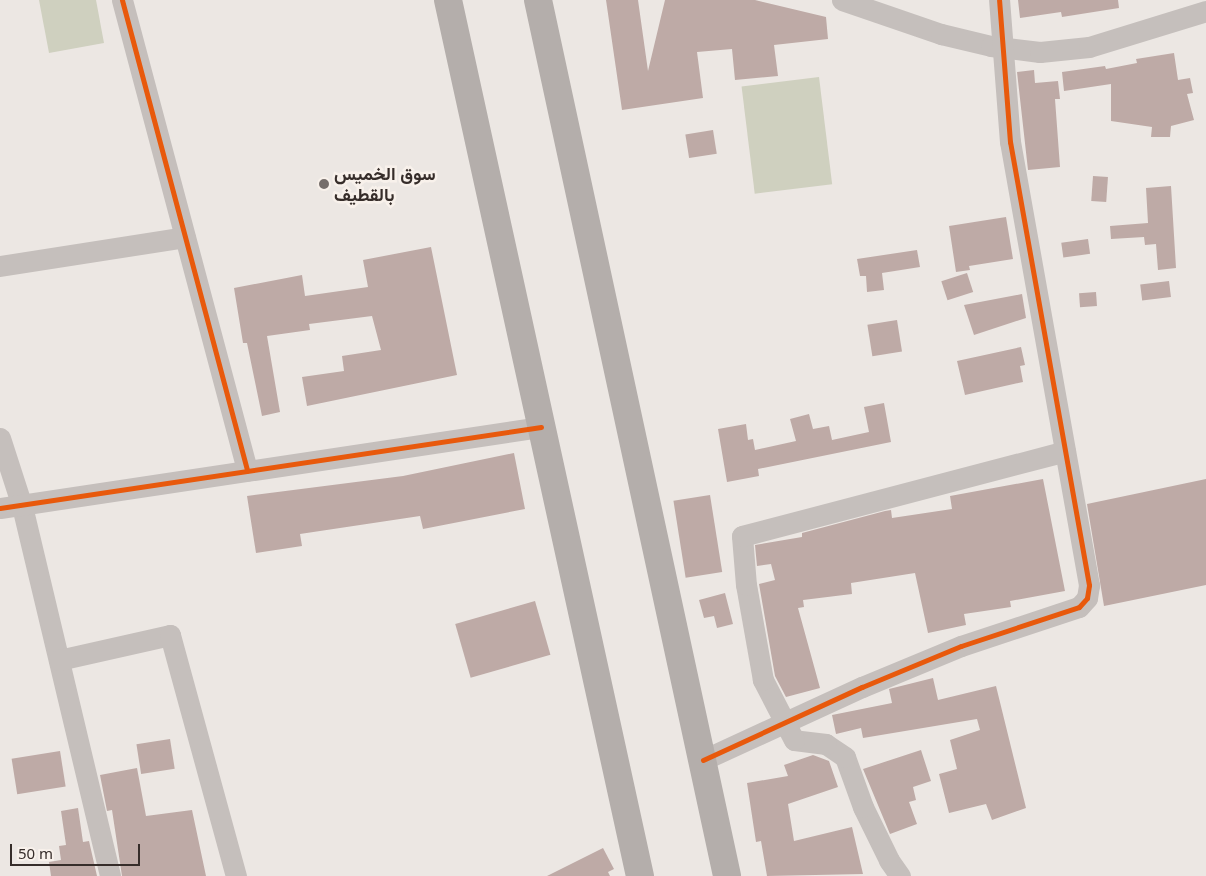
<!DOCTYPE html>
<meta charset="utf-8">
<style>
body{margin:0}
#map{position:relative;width:1206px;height:876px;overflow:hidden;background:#ece7e3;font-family:"Noto Sans",Vazirmatn,sans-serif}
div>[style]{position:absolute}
.green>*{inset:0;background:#cfd0bf;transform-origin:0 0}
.building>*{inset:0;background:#beaaa6;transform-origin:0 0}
.street>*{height:21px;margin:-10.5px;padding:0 10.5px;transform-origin:10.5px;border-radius:10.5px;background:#c5bfbc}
.primary>*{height:28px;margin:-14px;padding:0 14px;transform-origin:14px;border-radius:14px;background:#b4aeab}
.cycleway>*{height:5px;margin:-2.5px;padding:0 2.5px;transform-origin:2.5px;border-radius:2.5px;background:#e8590c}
.dots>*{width:14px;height:14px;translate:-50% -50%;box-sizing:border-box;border:2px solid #f8f1eb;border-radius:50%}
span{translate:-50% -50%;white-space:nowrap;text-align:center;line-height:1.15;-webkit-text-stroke:5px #f8f1eb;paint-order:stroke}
.poi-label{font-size:18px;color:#362d2a;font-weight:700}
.left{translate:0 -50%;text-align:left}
.scale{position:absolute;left:10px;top:844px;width:130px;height:22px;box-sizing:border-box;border:2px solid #362d2a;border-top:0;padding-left:6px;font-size:15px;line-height:18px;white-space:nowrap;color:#362d2a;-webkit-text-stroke:4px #f8f1eb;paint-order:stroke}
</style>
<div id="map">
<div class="green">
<i style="clip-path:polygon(39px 0,96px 0,104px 43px,49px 53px)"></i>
<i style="left:819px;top:77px;width:108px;height:78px;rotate:83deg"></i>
</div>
<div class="building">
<i style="clip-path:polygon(606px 0,638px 0,648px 71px,665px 0,755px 0,826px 17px,828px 39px,774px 45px,778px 76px,735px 80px,732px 49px,697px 52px,703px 98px,622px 110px)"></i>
<i style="clip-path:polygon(1018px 0,1118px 0,1119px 8px,1062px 17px,1061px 12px,1020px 18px)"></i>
<i style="clip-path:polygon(1174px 53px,1178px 80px,1190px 78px,1193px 93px,1187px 94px,1194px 120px,1171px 126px,1170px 137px,1151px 137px,1152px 127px,1111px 121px,1111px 84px,1064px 91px,1062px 72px,1105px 66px,1106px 69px,1137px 63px,1136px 59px)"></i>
<i style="clip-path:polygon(1034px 70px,1035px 83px,1058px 81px,1060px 99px,1055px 99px,1060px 167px,1028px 170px,1017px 72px)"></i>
<i style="left:713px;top:130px;width:24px;height:28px;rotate:81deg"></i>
<i style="left:1093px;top:176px;width:15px;height:25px;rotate:4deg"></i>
<i style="clip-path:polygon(1171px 186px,1176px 268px,1158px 270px,1156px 244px,1145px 245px,1144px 237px,1111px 239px,1110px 226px,1148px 223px,1146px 188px)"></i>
<i style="clip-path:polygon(1006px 217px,1013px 259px,969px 266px,970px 270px,956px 272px,949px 226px)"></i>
<i style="left:1088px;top:239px;width:15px;height:27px;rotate:82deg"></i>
<i style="clip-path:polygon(431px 247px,457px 375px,307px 406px,302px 377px,344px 371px,342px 356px,381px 350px,372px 316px,309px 324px,310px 330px,267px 336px,280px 412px,262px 416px,247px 343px,243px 343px,234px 288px,302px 275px,305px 296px,368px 287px,363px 260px)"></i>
<i style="clip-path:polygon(917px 250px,920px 267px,882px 273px,884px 290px,867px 292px,866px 276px,860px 276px,857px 259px)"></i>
<i style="left:967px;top:273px;width:20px;height:27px;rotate:72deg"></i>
<i style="left:1169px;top:281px;width:16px;height:29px;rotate:83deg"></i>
<i style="left:1096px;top:292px;width:14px;height:17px;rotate:86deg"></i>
<i style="clip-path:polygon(1022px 294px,1026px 318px,974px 335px,964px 305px)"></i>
<i style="left:897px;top:320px;width:32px;height:30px;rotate:81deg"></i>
<i style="clip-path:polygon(1021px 347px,1025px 365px,1020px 366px,1023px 382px,965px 395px,957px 361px)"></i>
<i style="clip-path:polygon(884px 403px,891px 442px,758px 469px,759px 476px,727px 482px,718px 429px,746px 424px,748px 440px,753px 439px,755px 450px,796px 441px,790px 419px,809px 414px,813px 429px,829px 426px,832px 440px,869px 432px,864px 407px)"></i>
<i style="clip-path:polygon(514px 453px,525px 509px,423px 529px,420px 516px,300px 534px,302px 546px,256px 553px,247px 496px,403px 476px)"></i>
<i style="clip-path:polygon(1043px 479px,1065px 591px,1010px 601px,1011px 607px,964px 614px,966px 625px,928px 633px,915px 573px,851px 583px,852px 594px,803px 600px,804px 607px,798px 608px,820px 688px,786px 697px,775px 676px,759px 584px,775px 580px,771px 564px,757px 566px,755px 545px,802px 537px,802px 533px,885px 511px,891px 510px,892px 518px,952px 509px,950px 496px)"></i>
<i style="clip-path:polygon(1206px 479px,1206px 585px,1104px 606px,1087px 504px)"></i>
<i style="left:710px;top:495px;width:78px;height:37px;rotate:81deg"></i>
<i style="clip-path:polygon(725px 593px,733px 624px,717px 628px,714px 616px,704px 618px,699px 600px)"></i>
<i style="left:535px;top:601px;width:56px;height:83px;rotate:74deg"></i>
<i style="clip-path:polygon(933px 678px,938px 700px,996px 686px,1026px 808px,992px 820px,986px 804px,949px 813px,939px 774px,957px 769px,950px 740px,980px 730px,977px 719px,863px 738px,861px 728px,836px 734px,832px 715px,892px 703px,889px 689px)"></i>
<i style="left:170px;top:739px;width:30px;height:34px;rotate:81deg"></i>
<i style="clip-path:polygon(921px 750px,931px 781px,913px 787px,916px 800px,909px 802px,917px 824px,890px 834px,863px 769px)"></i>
<i style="left:60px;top:751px;width:36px;height:49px;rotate:81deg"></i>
<i style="clip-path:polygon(813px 755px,829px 761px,838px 787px,788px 804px,794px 841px,852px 827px,863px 874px,767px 876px,761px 841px,756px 842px,747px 783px,788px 776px,784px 765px)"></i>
<i style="clip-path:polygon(137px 768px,146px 816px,192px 810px,206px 876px,122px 876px,112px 810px,107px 811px,100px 775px)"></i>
<i style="clip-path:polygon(78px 808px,83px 842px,89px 841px,97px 876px,51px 876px,49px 862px,61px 860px,59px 846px,66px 845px,61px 811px)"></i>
<i style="clip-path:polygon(603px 848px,614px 869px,608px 872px,610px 876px,547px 876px)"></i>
</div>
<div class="street">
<i style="left:122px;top:0;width:487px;rotate:75.1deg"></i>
<i style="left:842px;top:0;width:105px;rotate:19deg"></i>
<i style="left:941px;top:34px;width:51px;rotate:13.5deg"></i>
<i style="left:991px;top:46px;width:49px;rotate:7deg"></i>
<i style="left:1040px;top:52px;width:49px;rotate:-5.8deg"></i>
<i style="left:1089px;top:47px;width:122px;rotate:-17.1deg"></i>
<i style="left:0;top:266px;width:187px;rotate:-8.9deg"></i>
<i style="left:0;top:438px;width:71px;rotate:72.1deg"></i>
<i style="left:22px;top:506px;width:380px;rotate:76.6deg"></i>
<i style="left:0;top:508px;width:547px;rotate:-8.52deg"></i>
<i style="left:59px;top:660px;width:114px;rotate:-12.7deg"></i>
<i style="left:170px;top:635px;width:250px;rotate:74.7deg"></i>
<i style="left:703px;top:760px;width:175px;rotate:-24.7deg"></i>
<i style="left:862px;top:687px;width:107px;rotate:-22.5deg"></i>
<i style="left:961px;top:646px;width:124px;rotate:-18.3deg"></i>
<i style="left:1079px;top:607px;width:12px;rotate:-48deg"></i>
<i style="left:1087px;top:598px;width:13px;rotate:-81deg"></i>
<i style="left:1089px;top:585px;width:450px;rotate:-100.1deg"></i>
<i style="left:1010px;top:142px;width:142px;rotate:-94.4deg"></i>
<i style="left:900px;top:876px;width:19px;rotate:-125deg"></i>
<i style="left:889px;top:860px;width:59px;rotate:-116.1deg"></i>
<i style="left:863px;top:807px;width:53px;rotate:-109.8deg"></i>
<i style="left:845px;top:757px;width:23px;rotate:-146deg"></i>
<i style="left:826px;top:744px;width:32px;rotate:-173deg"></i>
<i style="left:794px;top:740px;width:68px;rotate:-117.3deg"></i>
<i style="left:763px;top:680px;width:97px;rotate:-100.1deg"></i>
<i style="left:746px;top:585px;width:49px;rotate:-94.7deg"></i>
<i style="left:742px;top:536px;width:334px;rotate:-14.7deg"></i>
</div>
<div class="primary">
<i style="left:448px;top:0;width:897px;rotate:77.64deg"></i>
<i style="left:538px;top:0;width:896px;rotate:77.82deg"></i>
</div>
<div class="cycleway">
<i style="left:122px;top:0;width:487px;rotate:75.1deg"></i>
<i style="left:0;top:508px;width:547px;rotate:-8.52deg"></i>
<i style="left:703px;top:760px;width:175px;rotate:-24.7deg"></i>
<i style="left:862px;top:687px;width:107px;rotate:-22.5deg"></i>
<i style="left:961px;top:646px;width:124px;rotate:-18.3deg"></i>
<i style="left:1079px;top:607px;width:12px;rotate:-48deg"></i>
<i style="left:1087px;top:598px;width:13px;rotate:-81deg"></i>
<i style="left:1089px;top:585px;width:450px;rotate:-100.1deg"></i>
<i style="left:1010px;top:142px;width:142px;rotate:-94.4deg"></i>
</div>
<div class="dots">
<i style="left:324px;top:184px;background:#766e6b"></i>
</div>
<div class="poi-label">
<span class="left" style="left:334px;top:184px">سوق الخميس<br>بالقطيف</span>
</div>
<div class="scale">50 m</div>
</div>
